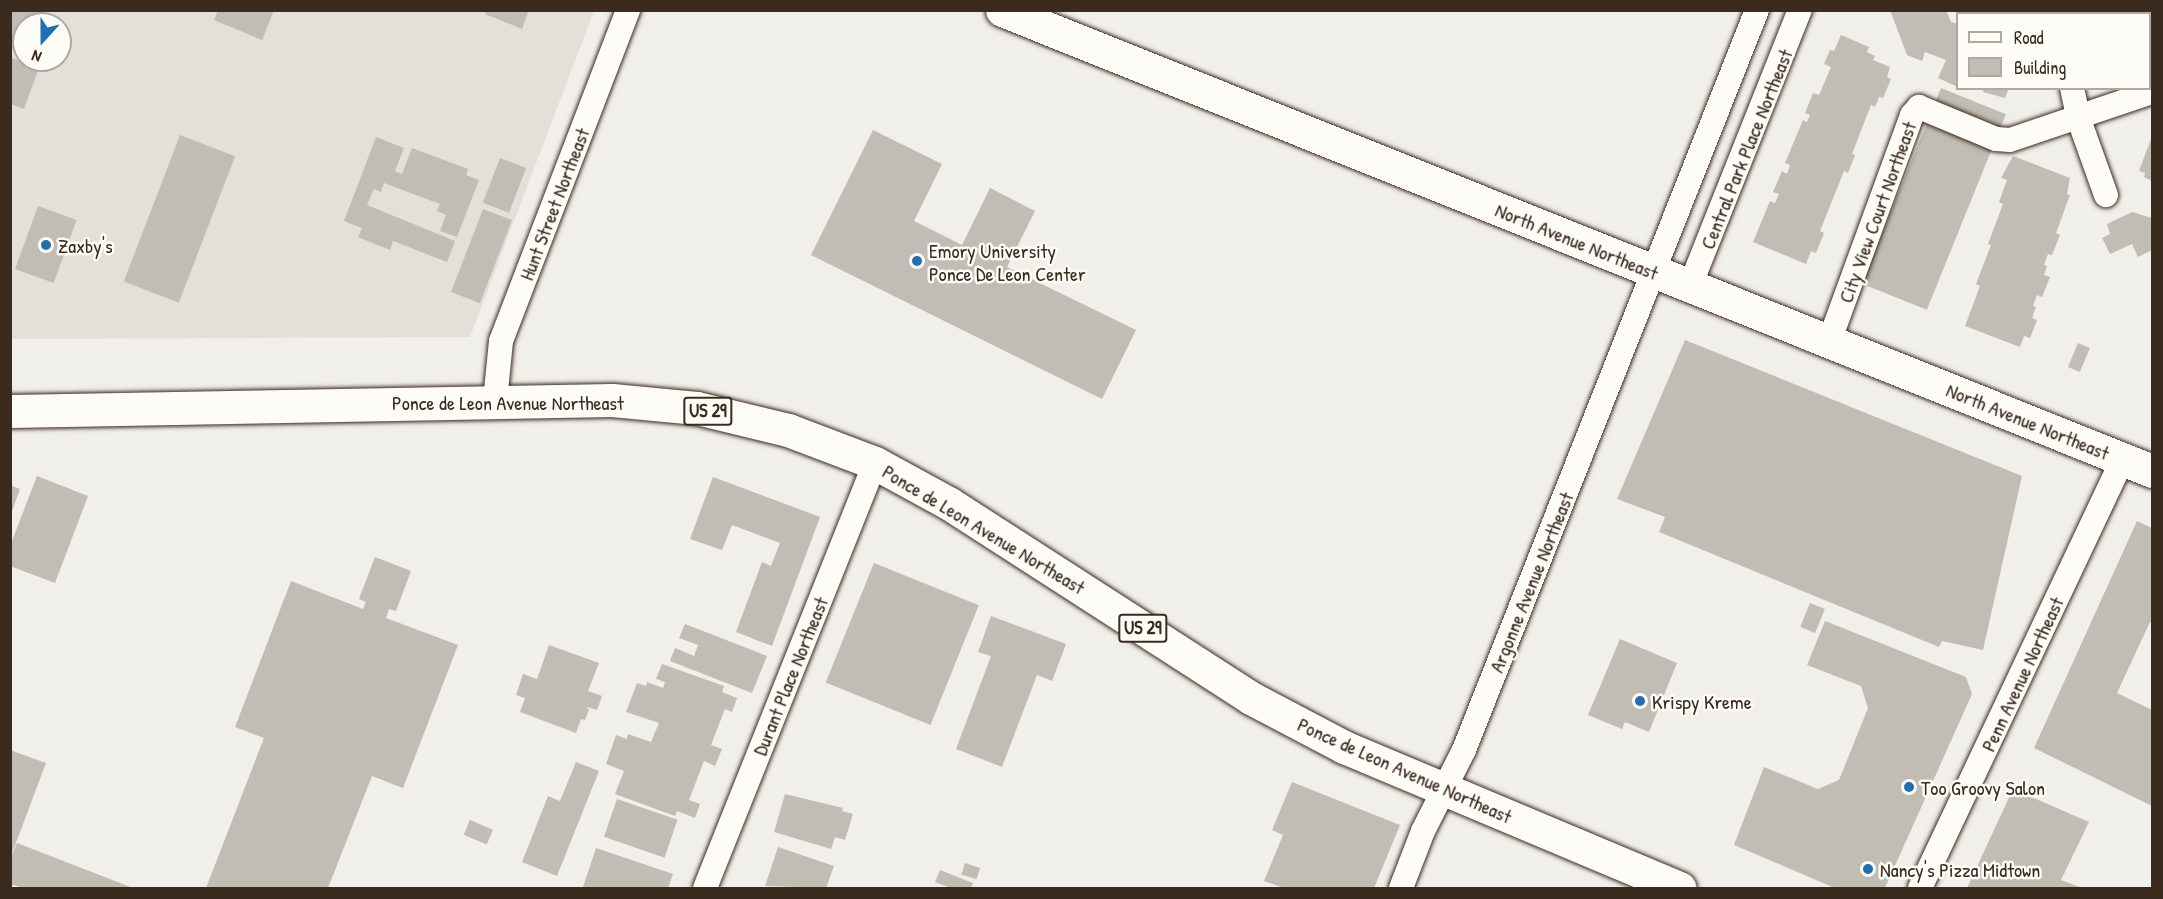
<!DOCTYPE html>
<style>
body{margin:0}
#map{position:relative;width:2163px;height:899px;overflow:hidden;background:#f1efea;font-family:"Patrick Hand",sans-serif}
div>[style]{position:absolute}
.built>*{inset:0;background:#e3e0da}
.building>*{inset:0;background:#c1bcb4;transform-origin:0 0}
.roads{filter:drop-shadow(0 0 2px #3b2a1e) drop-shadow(0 0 2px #3b2a1e)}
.street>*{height:24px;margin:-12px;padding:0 12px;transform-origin:12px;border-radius:12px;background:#fdfcf7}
.secondary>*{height:33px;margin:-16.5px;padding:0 16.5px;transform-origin:16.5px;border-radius:16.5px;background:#fdfcf7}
.highway>*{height:33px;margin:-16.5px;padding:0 16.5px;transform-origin:16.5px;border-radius:16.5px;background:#fdfcf7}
.dots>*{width:16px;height:16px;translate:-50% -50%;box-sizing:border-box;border:3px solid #fdfcf7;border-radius:50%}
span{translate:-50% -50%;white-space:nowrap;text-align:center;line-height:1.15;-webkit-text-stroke:5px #fdfcf7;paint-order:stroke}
.shield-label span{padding:2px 4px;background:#fdfcf7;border:2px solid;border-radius:4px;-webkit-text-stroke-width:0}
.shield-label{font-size:18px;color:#3b2a1e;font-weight:700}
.street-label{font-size:20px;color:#3b2a1e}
.poi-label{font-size:20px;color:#3b2a1e}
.left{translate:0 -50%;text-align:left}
.frame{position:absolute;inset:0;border:12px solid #3b2a1e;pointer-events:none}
.legend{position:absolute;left:1956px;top:12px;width:195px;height:78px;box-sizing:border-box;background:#fdfcf7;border:2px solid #afa8a0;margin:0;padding:8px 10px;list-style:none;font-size:18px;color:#3b2a1e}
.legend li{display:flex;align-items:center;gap:12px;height:30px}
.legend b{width:30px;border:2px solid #afa8a0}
.north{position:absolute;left:12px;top:12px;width:60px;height:60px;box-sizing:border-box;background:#fdfcf7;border:2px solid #afa8a0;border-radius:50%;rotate:201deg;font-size:16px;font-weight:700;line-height:24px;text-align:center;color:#3b2a1e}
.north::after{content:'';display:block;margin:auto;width:21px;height:27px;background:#1f6fb2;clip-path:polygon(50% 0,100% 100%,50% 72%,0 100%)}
</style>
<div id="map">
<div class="built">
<i style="clip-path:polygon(evenodd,10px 11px,594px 11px,470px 337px,11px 339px,10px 11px,24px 24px,60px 24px,60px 60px,24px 60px,24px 24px)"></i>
</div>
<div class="building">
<i style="clip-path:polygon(10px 10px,34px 10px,48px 15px,45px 24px,24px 24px,24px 51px,10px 47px)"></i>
<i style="clip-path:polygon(218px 10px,274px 10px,262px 40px,214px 20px)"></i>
<i style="clip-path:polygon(486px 10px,529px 10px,522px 29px,485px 14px)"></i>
<i style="clip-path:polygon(1890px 10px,1946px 10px,1951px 22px,1958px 24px,1958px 87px,1938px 78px,1946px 60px,1925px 52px,1922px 61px,1907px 55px)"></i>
<i style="left:2081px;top:10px;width:65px;height:4px"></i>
<i style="clip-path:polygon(1841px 35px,1869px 47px,1867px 52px,1875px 56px,1873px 60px,1890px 67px,1887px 77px,1891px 79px,1883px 98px,1879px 97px,1875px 107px,1871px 105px,1852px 154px,1855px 155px,1848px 173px,1844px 171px,1820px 231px,1824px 233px,1816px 253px,1811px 251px,1806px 264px,1753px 242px,1770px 201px,1775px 203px,1779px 194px,1773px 192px,1782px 171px,1787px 174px,1790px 165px,1785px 163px,1803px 120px,1807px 122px,1810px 115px,1805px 113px,1813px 93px,1819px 95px,1831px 67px,1824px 64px,1830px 50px,1834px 51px)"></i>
<i style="clip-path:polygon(10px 57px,39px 68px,24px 109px,10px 104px)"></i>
<i style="left:1941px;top:88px;width:70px;height:211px;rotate:22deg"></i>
<i style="clip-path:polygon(1984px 88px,2009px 88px,2005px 98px,1983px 92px)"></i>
<i style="clip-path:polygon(873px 130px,942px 164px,914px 221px,962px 245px,990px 188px,1035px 211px,1007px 267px,1136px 330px,1102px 399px,811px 255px)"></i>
<i style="left:180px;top:135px;width:59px;height:157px;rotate:21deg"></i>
<i style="clip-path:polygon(2152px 136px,2152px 181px,2144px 177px,2145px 173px,2139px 171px)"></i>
<i style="clip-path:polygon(376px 137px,404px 148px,395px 171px,402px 174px,412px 148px,468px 169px,466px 175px,479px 180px,457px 237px,440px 231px,446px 215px,437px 211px,440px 204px,384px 183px,381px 192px,374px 189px,367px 205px,455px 241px,447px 262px,393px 241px,390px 250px,358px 237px,362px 228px,344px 221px)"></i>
<i style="clip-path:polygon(2013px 156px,2070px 178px,2067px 194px,2070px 195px,2056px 233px,2060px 235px,2052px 255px,2048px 254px,2044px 265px,2047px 266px,2044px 275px,2050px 277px,2042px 297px,2037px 295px,2033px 306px,2036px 307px,2032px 318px,2037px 320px,2030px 338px,2024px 336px,2020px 347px,1965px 326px,1980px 286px,1976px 284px,1991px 245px,1988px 244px,2003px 204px,1999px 202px,2007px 180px,2001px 178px)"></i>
<i style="left:500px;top:158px;width:28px;height:48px;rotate:21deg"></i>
<i style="left:38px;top:206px;width:41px;height:67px;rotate:20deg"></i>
<i style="left:483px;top:209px;width:31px;height:89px;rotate:21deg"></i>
<i style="clip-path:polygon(2132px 212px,2152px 218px,2152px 250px,2138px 257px,2132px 244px,2110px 254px,2102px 238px,2110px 234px,2107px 224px)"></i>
<i style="clip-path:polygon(1685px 340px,2022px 476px,1983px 650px,1942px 641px,1939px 647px,1659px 532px,1665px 517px,1617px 499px)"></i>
<i style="left:2078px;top:343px;width:13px;height:26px;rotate:23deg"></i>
<i style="clip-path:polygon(37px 476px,88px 496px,55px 583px,10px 566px,10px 546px)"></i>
<i style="clip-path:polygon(713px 477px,820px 517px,772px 646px,736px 632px,762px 562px,771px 566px,780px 543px,732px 525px,722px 550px,690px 539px)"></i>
<i style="clip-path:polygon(10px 485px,20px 489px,11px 514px,10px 514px)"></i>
<i style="clip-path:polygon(2137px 521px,2152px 528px,2152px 623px,2150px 622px,2117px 693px,2152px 710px,2152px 806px,2034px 748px)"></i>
<i style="clip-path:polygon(375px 557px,411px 571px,396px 611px,389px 609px,386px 618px,458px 645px,403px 788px,372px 776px,328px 888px,206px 888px,264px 738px,235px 727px,291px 581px,363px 609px,366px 602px,359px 599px)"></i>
<i style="left:874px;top:563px;width:113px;height:129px;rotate:22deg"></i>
<i style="left:1810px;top:603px;width:16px;height:26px;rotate:22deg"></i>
<i style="clip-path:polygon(991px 616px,1066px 644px,1052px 681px,1037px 675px,1002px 767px,956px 749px,991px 656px,978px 652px)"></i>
<i style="clip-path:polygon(1825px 621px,1966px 677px,1972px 694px,1885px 888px,1835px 888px,1734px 845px,1764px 767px,1818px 789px,1839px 780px,1868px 708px,1861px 686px,1807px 665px)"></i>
<i style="clip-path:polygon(685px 624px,767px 656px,752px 693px,670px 661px,675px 648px,694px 656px,698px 645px,679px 638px)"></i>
<i style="clip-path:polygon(1620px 639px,1677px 663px,1649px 732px,1625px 722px,1622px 729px,1588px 715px)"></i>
<i style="clip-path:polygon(549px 645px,599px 663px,588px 691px,602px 696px,597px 710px,587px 707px,589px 710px,585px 720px,581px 719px,576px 733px,520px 712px,525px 698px,516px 695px,523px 674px,537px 679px)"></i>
<i style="clip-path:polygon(662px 664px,724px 686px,722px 692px,737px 698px,732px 712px,725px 709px,711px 745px,722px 749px,715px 766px,704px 761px,689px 800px,700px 804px,695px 818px,677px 811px,675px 816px,615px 794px,624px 771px,606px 764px,616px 735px,627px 739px,628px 734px,651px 742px,659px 723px,626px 712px,637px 683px,646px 686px,647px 682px,663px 688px,665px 682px,656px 679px)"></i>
<i style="clip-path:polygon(10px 750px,46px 763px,11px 856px,10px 856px)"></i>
<i style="clip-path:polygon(576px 762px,599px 771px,557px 876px,522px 862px,548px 796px,560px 801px)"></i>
<i style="clip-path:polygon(1292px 782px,1400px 825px,1374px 888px,1284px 888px,1264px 881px,1283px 835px,1272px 830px)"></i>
<i style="clip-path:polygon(2013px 789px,2089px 822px,2061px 880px,2082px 888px,1967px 888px)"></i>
<i style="clip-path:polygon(785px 794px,843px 808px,842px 811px,853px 814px,845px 840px,835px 837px,831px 849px,774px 832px)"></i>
<i style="left:617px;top:799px;width:64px;height:40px;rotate:19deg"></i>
<i style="left:470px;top:820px;width:25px;height:16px;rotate:23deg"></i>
<i style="clip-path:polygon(17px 843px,133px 888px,23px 888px,10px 884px,10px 860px)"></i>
<i style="clip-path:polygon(778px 847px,834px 866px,826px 888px,765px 886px)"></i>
<i style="clip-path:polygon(596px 848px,673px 874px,668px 888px,583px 887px)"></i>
<i style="left:965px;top:863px;width:16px;height:12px;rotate:18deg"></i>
<i style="clip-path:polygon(940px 870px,973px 883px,971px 888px,951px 888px,935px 882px)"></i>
</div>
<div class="roads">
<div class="street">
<i style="left:2054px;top:10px;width:4px;rotate:90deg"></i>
<i style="left:2072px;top:88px;width:30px;rotate:78deg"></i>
<i style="left:2078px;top:117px;width:83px;rotate:70.3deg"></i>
<i style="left:1690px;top:286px;width:297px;rotate:-68.3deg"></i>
<i style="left:1829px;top:342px;width:242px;rotate:-69.9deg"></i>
<i style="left:1912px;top:115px;width:11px;rotate:-49deg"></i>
<i style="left:1919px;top:107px;width:83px;rotate:22.6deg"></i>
<i style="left:1996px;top:139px;width:14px;rotate:4deg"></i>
<i style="left:2010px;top:140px;width:150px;rotate:-18.7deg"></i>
<i style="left:495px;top:401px;width:60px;rotate:-84.3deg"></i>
<i style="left:501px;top:341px;width:355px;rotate:-69deg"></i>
<i style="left:705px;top:888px;width:458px;rotate:-68.2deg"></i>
<i style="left:1401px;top:888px;width:61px;rotate:-68.9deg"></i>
<i style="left:1423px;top:831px;width:91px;rotate:-63.2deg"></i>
<i style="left:1464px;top:750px;width:796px;rotate:-68.4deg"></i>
<i style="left:1920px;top:888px;width:475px;rotate:-64.7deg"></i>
</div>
<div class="secondary">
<i style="left:1002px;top:10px;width:1239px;rotate:21.84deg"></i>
</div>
<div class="highway">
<i style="left:10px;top:411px;width:602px;rotate:-1.05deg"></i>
<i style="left:612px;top:400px;width:85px;rotate:5.4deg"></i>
<i style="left:697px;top:408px;width:94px;rotate:13.6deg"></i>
<i style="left:788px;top:430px;width:93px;rotate:20.8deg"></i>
<i style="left:875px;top:463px;width:85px;rotate:28.7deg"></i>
<i style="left:950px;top:504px;width:358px;rotate:32.8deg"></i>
<i style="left:1251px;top:698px;width:105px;rotate:27.8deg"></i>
<i style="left:1344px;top:747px;width:364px;rotate:22.8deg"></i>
</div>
</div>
<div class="dots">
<i style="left:46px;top:245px;background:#1f6fb2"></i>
<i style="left:917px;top:261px;background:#1f6fb2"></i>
<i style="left:1640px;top:701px;background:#1f6fb2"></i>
<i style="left:1909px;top:787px;background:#1f6fb2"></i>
<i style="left:1868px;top:869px;background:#1f6fb2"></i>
</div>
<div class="shield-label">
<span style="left:708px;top:411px">US 29</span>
<span style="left:1143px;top:628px">US 29</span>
</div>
<div class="street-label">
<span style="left:1746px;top:149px;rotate:-68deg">Central Park Place Northeast</span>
<span style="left:554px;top:204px;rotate:-69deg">Hunt Street Northeast</span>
<span style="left:1877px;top:212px;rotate:-70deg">City View Court Northeast</span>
<span style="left:1577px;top:241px;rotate:22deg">North Avenue Northeast</span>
<span style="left:508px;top:402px">Ponce de Leon Avenue Northeast</span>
<span style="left:2028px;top:421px;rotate:22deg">North Avenue Northeast</span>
<span style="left:984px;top:529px;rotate:31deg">Ponce de Leon Avenue Northeast</span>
<span style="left:1531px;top:582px;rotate:-68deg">Argonne Avenue Northeast</span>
<span style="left:2022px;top:674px;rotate:-65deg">Penn Avenue Northeast</span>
<span style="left:790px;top:676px;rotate:-68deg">Durant Place Northeast</span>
<span style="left:1405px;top:770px;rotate:24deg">Ponce de Leon Avenue Northeast</span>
</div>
<div class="poi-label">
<span class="left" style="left:58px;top:245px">Zaxby's</span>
<span class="left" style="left:929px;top:262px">Emory University<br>Ponce De Leon Center</span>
<span class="left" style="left:1652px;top:701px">Krispy Kreme</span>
<span class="left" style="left:1921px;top:787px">Too Groovy Salon</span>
<span class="left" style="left:1880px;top:869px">Nancy's Pizza Midtown</span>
</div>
<div class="frame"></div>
<ul class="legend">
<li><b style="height:8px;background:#fdfcf7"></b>Road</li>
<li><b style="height:16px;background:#c1bcb4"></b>Building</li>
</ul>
<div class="north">N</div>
</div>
